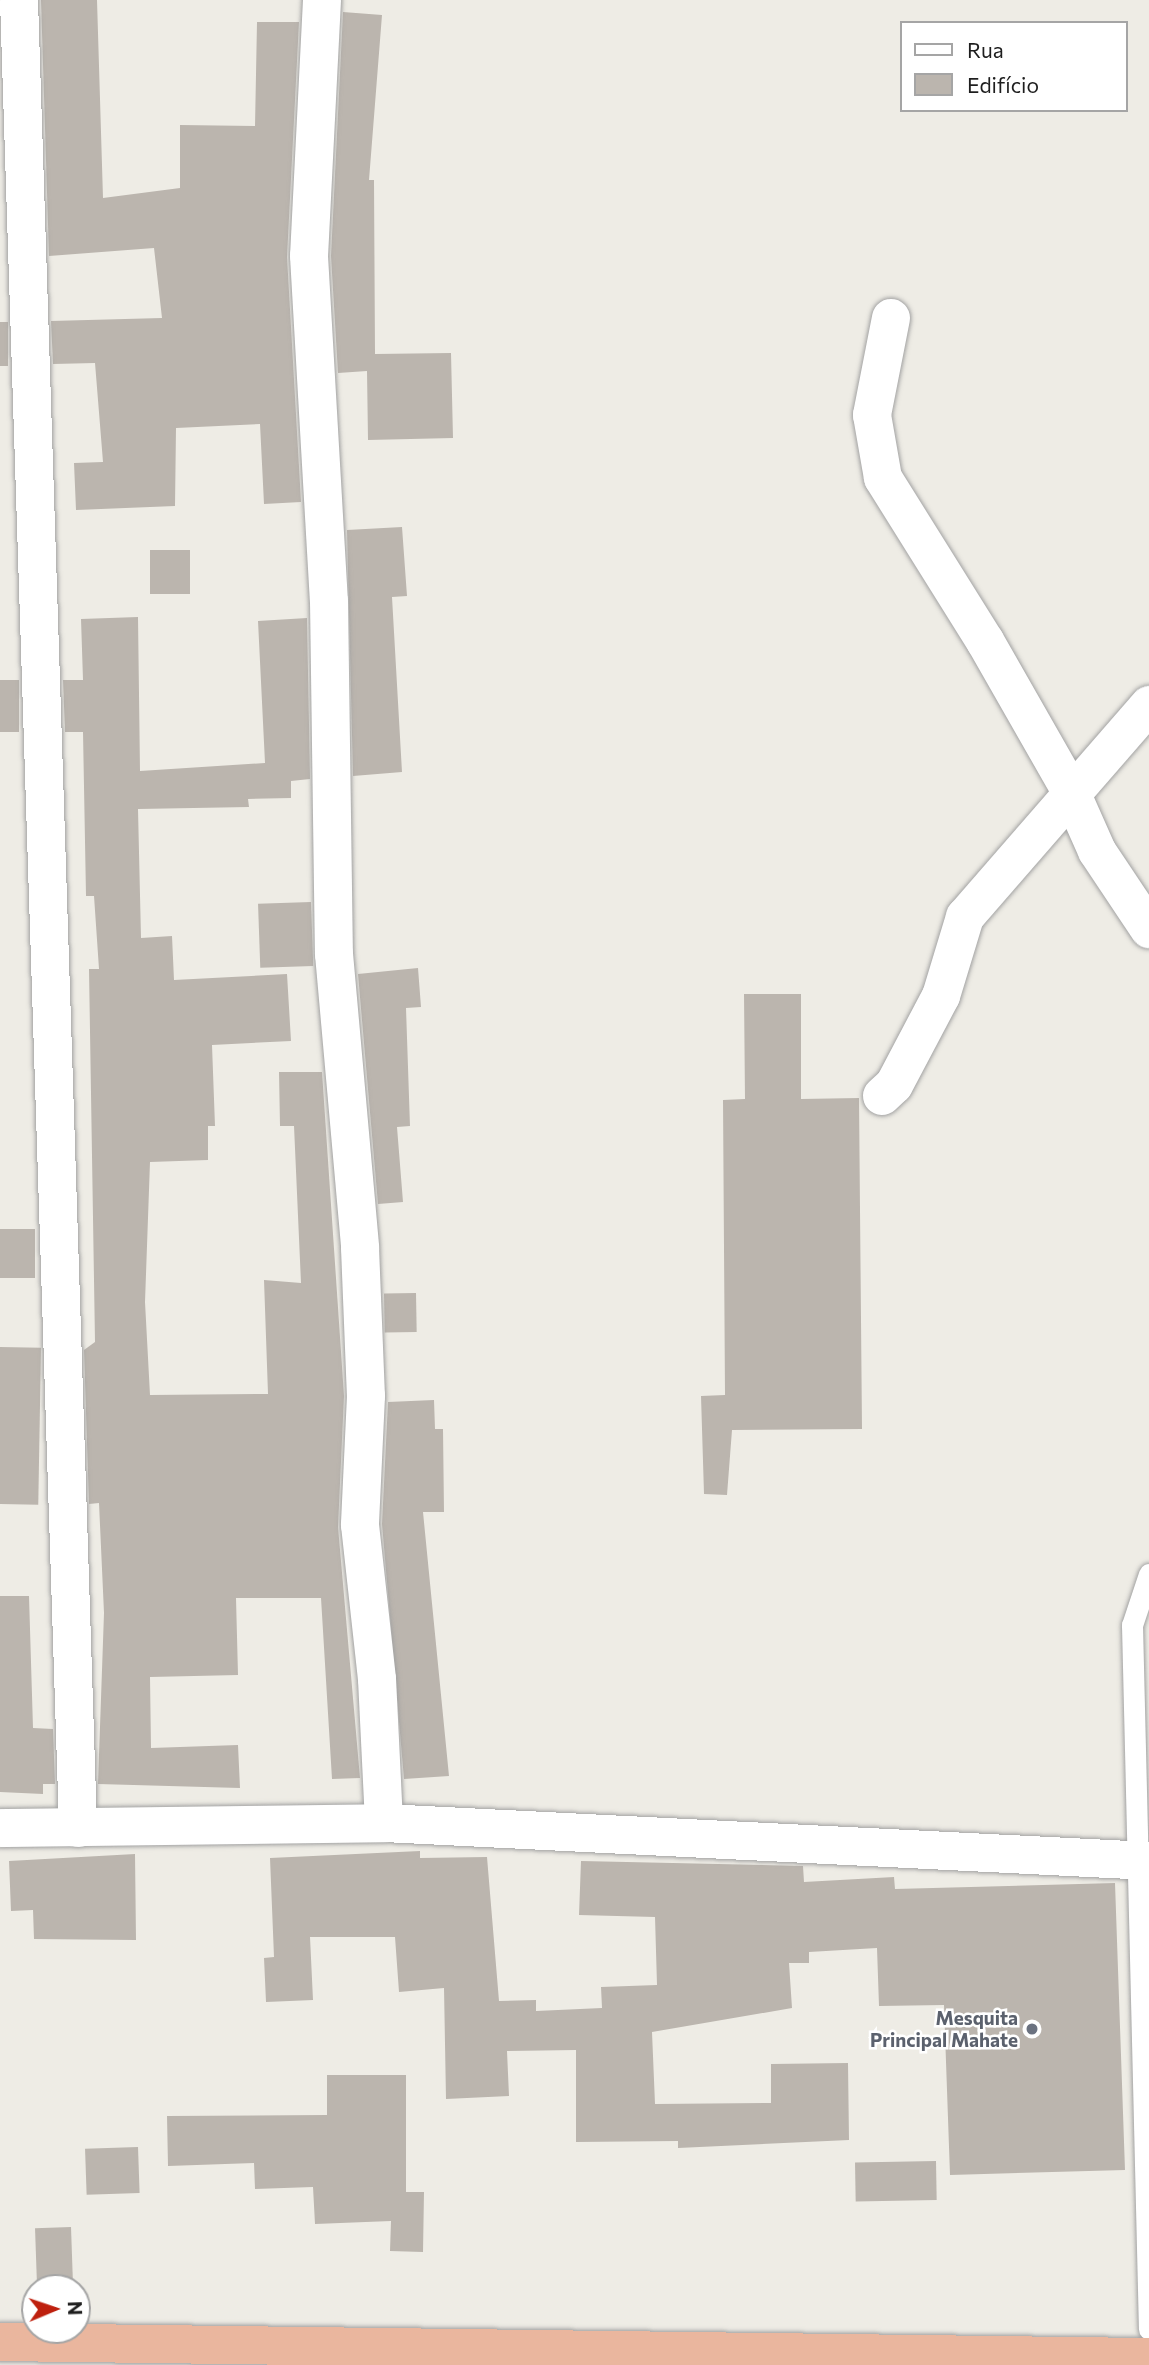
<!DOCTYPE html>
<meta charset="utf-8">
<style>
body{margin:0}
#map{position:relative;width:1149px;height:2365px;overflow:hidden;background:#eeece5;font-family:Commissioner,sans-serif}
div>[style]{position:absolute}
.building>*{inset:0;background:#bbb5ae;transform-origin:0 0}
.roads{filter:drop-shadow(0 0 2px #a2a2a2) drop-shadow(0 0 2px #a2a2a2)}
.service>*{height:21px;margin:-10.5px;padding:0 10.5px;transform-origin:10.5px;border-radius:10.5px;background:#fff}
.minor>*{height:38px;margin:-19px;padding:0 19px;transform-origin:19px;border-radius:19px;background:#fff}
.trunk>*{height:38px;margin:-19px;padding:0 19px;transform-origin:19px;border-radius:19px;background:#eab69e}
.dots>*{width:19px;height:19px;translate:-50% -50%;box-sizing:border-box;border:4px solid #fff;border-radius:50%}
span{translate:-50% -50%;white-space:nowrap;text-align:center;line-height:1.15;-webkit-text-stroke:5px #fff;paint-order:stroke}
.worship-label{font-size:19px;color:#5b616d;font-weight:700}
.right{translate:-100% -50%;text-align:right}
.legend{position:absolute;left:900px;top:21px;width:228px;height:91px;box-sizing:border-box;background:#fff;border:2px solid #a5a5a5;margin:0;padding:9px 12px;list-style:none;font-size:21px;color:#1e1e1e}
.legend li{display:flex;align-items:center;gap:14px;height:35px}
.legend b{width:35px;border:2px solid #a5a5a5}
.north{position:absolute;left:21px;top:2274px;width:70px;height:70px;box-sizing:border-box;background:#fff;border:2px solid #a5a5a5;border-radius:50%;rotate:88deg;font-size:19px;font-weight:700;line-height:28px;text-align:center;color:#1e1e1e}
.north::after{content:'';display:block;margin:auto;width:24px;height:32px;background:#be200e;clip-path:polygon(50% 0,100% 100%,50% 72%,0 100%)}
</style>
<div id="map">
<div class="building">
<i style="clip-path:polygon(41px 0,97px 0,103px 198px,180px 188px,180px 125px,255px 126px,257px 22px,299px 22px,287px 257px,301px 502px,264px 504px,260px 424px,176px 428px,175px 506px,76px 510px,74px 463px,103px 462px,95px 363px,53px 364px,51px 321px,162px 318px,154px 248px,49px 256px)"></i>
<i style="clip-path:polygon(343px 12px,382px 15px,369px 180px,374px 180px,375px 354px,451px 353px,453px 438px,368px 440px,367px 371px,338px 373px,331px 256px)"></i>
<i style="left:0;top:322px;width:8px;height:44px"></i>
<i style="clip-path:polygon(402px 527px,407px 596px,392px 597px,402px 772px,353px 776px,347px 530px)"></i>
<i style="left:150px;top:550px;width:40px;height:44px"></i>
<i style="clip-path:polygon(138px 617px,140px 771px,265px 763px,258px 621px,307px 618px,310px 779px,291px 781px,291px 798px,248px 799px,249px 807px,138px 809px,141px 938px,172px 936px,174px 980px,287px 974px,291px 1041px,212px 1045px,215px 1126px,208px 1126px,208px 1160px,150px 1162px,145px 1302px,150px 1395px,268px 1394px,264px 1280px,301px 1283px,294px 1126px,280px 1126px,279px 1072px,322px 1072px,344px 1396px,338px 1527px,360px 1778px,332px 1779px,321px 1598px,236px 1598px,238px 1675px,150px 1677px,151px 1748px,238px 1745px,240px 1788px,98px 1784px,104px 1613px,99px 1503px,89px 1504px,84px 1350px,95px 1342px,89px 969px,99px 969px,94px 896px,86px 896px,83px 732px,65px 732px,63px 680px,83px 680px,81px 619px)"></i>
<i style="left:0;top:680px;width:19px;height:52px"></i>
<i style="left:311px;top:902px;width:64px;height:53px;rotate:88deg"></i>
<i style="clip-path:polygon(418px 968px,421px 1007px,406px 1008px,410px 1126px,397px 1127px,403px 1202px,378px 1204px,358px 974px)"></i>
<i style="clip-path:polygon(744px 994px,801px 994px,801px 1099px,859px 1098px,862px 1429px,732px 1430px,727px 1495px,704px 1494px,701px 1396px,725px 1395px,723px 1100px,745px 1099px)"></i>
<i style="left:0;top:1229px;width:35px;height:49px"></i>
<i style="left:416px;top:1293px;width:39px;height:32px;rotate:89deg"></i>
<i style="left:0;top:1347px;width:41px;height:157px;rotate:1deg"></i>
<i style="clip-path:polygon(434px 1400px,435px 1429px,443px 1429px,444px 1512px,423px 1512px,449px 1776px,404px 1779px,382px 1524px,388px 1402px)"></i>
<i style="clip-path:polygon(0 1596px,29px 1596px,33px 1728px,53px 1729px,55px 1784px,43px 1784px,43px 1794px,0 1792px)"></i>
<i style="clip-path:polygon(420px 1851px,420px 1858px,487px 1857px,499px 2001px,536px 2000px,536px 2011px,602px 2008px,601px 1987px,657px 1985px,655px 1917px,579px 1915px,581px 1861px,803px 1866px,804px 1882px,894px 1877px,895px 1889px,1115px 1883px,1125px 2170px,950px 2175px,944px 2005px,879px 2006px,877px 1948px,809px 1952px,809px 1963px,789px 1963px,792px 2008px,652px 2032px,655px 2104px,771px 2103px,771px 2064px,848px 2063px,849px 2140px,678px 2148px,678px 2141px,576px 2142px,576px 2050px,507px 2051px,509px 2096px,446px 2099px,444px 1988px,399px 1992px,395px 1937px,310px 1937px,313px 2000px,266px 2002px,264px 1958px,274px 1957px,270px 1858px)"></i>
<i style="clip-path:polygon(135px 1854px,136px 1940px,34px 1939px,33px 1910px,11px 1911px,9px 1861px)"></i>
<i style="clip-path:polygon(327px 2075px,406px 2075px,406px 2192px,424px 2192px,423px 2252px,390px 2251px,391px 2221px,315px 2224px,313px 2187px,255px 2189px,254px 2163px,168px 2166px,167px 2116px,327px 2115px)"></i>
<i style="left:138px;top:2147px;width:46px;height:53px;rotate:88deg"></i>
<i style="left:936px;top:2161px;width:39px;height:81px;rotate:89deg"></i>
<i style="left:71px;top:2227px;width:58px;height:36px;rotate:88deg"></i>
</div>
<div class="roads">
<div class="service">
<i style="left:1149px;top:1574px;width:54px;rotate:108.4deg"></i>
<i style="left:1132px;top:1625px;width:704px;rotate:88.62deg"></i>
</div>
<div class="minor">
<i style="left:19px;top:0;width:1829px;rotate:88.15deg"></i>
<i style="left:322px;top:0;width:256px;rotate:92.9deg"></i>
<i style="left:309px;top:256px;width:346px;rotate:86.7deg"></i>
<i style="left:329px;top:601px;width:353px;rotate:89.2deg"></i>
<i style="left:334px;top:954px;width:295px;rotate:84.9deg"></i>
<i style="left:360px;top:1248px;width:148px;rotate:87.7deg"></i>
<i style="left:366px;top:1396px;width:129px;rotate:92.7deg"></i>
<i style="left:360px;top:1525px;width:155px;rotate:83.7deg"></i>
<i style="left:377px;top:1679px;width:144px;rotate:87.2deg"></i>
<i style="left:891px;top:318px;width:99px;rotate:101.1deg"></i>
<i style="left:872px;top:415px;width:64px;rotate:80.1deg"></i>
<i style="left:883px;top:478px;width:192px;rotate:58deg"></i>
<i style="left:985px;top:641px;width:172px;rotate:60.3deg"></i>
<i style="left:1070px;top:790px;width:67px;rotate:66.1deg"></i>
<i style="left:1097px;top:851px;width:94px;rotate:56.3deg"></i>
<i style="left:882px;top:1096px;width:16px;rotate:-43deg"></i>
<i style="left:894px;top:1085px;width:101px;rotate:-62.2deg"></i>
<i style="left:941px;top:996px;width:83px;rotate:-73.1deg"></i>
<i style="left:965px;top:917px;width:281px;rotate:-49deg"></i>
<i style="left:0;top:1828px;width:384px;rotate:-0.7deg"></i>
<i style="left:384px;top:1823px;width:766px;rotate:2.84deg"></i>
</div>
<div class="trunk">
<i style="left:0;top:2342px;width:1149px;rotate:0.75deg"></i>
</div>
</div>
<div class="dots">
<i style="left:1032px;top:2029px;background:#6b7280"></i>
</div>
<div class="worship-label">
<span class="right" style="left:1018px;top:2029px">Mesquita<br>Principal Mahate</span>
</div>
<ul class="legend">
<li><b style="height:9px;background:#fff"></b>Rua</li>
<li><b style="height:19px;background:#bbb5ae"></b>Edifício</li>
</ul>
<div class="north">N</div>
</div>
